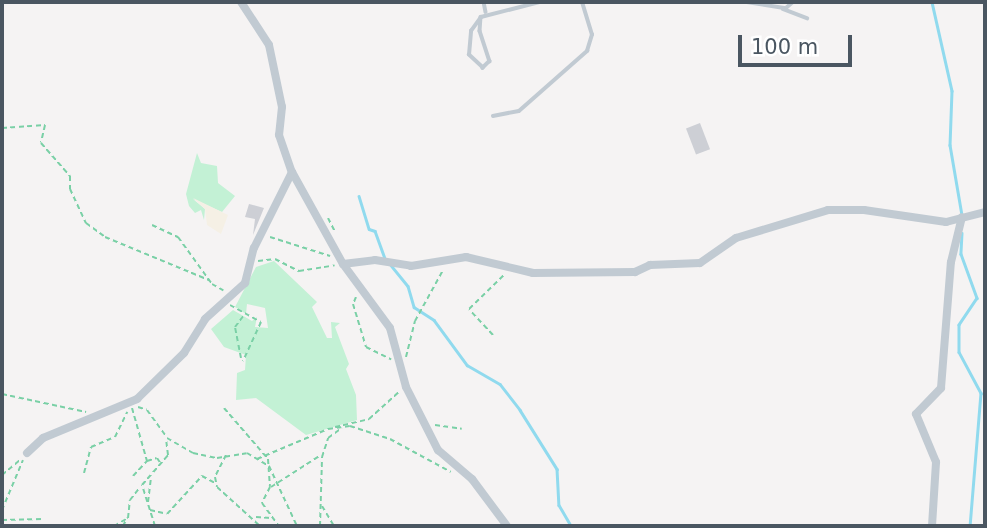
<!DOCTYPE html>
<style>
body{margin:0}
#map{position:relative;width:987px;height:528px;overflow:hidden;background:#f5f3f3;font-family:"DejaVu Sans",sans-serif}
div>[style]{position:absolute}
.green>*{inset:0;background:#c3f1d5}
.sand>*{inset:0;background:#f5f0e5}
.stream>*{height:2.5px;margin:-1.25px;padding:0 1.25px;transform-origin:1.25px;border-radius:1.25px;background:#90daee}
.building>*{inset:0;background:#cdcfd5;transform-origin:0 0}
.path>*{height:2px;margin-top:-1px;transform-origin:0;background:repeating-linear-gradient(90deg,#7ad0a6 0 5px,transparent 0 8.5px)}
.lane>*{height:3.5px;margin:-1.75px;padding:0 1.75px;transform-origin:1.75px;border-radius:1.75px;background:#c1cad2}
.street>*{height:8px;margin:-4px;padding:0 4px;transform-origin:4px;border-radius:4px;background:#c1cad2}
span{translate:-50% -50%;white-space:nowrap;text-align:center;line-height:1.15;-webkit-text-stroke:7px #fff;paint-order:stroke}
.frame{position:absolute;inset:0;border:4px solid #4a5661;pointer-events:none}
.scale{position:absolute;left:738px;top:35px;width:114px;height:32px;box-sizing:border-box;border:4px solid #4a5661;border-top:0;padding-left:9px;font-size:21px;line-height:24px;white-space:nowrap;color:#4a5661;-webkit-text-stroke:5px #fff;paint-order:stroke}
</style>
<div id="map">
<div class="green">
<i style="clip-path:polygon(197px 153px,201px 163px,217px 166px,218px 183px,235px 196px,222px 212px,193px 199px,205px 209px,204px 220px,201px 210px,195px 213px,189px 206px,186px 194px)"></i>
<i style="clip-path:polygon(274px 261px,317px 302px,312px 307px,327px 338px,332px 338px,331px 322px,340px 323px,335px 327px,349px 364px,346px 369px,356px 395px,357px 420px,306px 435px,256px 398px,236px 400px,237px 373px,245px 370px,246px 355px,224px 347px,211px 329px,233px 310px,252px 321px,257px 317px,255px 327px,268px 328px,265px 308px,247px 304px,246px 314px,235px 307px,256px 267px)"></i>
</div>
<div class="sand">
<i style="clip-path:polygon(193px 198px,228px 215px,221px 234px,207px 225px,205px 209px)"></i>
</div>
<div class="stream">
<i style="left:932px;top:2px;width:91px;rotate:77.3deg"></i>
<i style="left:952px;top:91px;width:54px;rotate:92.1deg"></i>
<i style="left:950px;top:145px;width:71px;rotate:80.3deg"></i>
<i style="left:359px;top:196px;width:34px;rotate:73deg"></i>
<i style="left:369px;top:229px;width:6px;rotate:18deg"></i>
<i style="left:375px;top:231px;width:30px;rotate:70deg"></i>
<i style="left:962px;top:233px;width:21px;rotate:93deg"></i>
<i style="left:961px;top:254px;width:47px;rotate:70deg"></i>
<i style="left:977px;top:298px;width:32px;rotate:124deg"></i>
<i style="left:959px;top:325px;width:27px;rotate:90deg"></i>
<i style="left:959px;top:352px;width:47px;rotate:61.8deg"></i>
<i style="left:981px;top:393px;width:133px;rotate:94.7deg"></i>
<i style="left:390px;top:264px;width:28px;rotate:51deg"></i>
<i style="left:408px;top:286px;width:22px;rotate:74deg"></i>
<i style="left:414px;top:307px;width:24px;rotate:33deg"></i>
<i style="left:434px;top:320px;width:56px;rotate:53.7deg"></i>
<i style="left:467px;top:365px;width:38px;rotate:30deg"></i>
<i style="left:500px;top:384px;width:33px;rotate:52deg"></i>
<i style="left:520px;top:410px;width:70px;rotate:57.9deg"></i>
<i style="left:557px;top:469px;width:36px;rotate:87deg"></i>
<i style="left:559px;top:505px;width:24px;rotate:60deg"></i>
</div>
<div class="building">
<i style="left:700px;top:123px;width:28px;height:15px;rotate:69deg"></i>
<i style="clip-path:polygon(249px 204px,264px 208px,253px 235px,255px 219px,245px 217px)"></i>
</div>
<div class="path">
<i style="left:2px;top:128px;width:43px;rotate:-4deg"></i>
<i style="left:45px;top:125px;width:18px;rotate:103deg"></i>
<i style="left:41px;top:143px;width:44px;rotate:48.7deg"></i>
<i style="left:70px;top:176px;width:13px;rotate:90deg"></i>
<i style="left:70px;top:189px;width:38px;rotate:65deg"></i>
<i style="left:86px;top:223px;width:24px;rotate:36deg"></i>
<i style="left:105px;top:237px;width:113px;rotate:22.5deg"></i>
<i style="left:328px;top:218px;width:16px;rotate:63deg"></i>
<i style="left:152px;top:225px;width:29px;rotate:25deg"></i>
<i style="left:178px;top:237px;width:58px;rotate:54.1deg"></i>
<i style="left:212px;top:284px;width:13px;rotate:29deg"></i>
<i style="left:270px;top:237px;width:63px;rotate:17.6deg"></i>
<i style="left:258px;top:261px;width:17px;rotate:-7deg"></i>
<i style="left:275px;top:259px;width:27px;rotate:27deg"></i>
<i style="left:299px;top:271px;width:36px;rotate:-9deg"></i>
<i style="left:356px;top:297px;width:8px;rotate:113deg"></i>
<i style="left:353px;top:304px;width:45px;rotate:73.2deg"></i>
<i style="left:366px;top:347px;width:28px;rotate:26deg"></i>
<i style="left:230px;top:305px;width:35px;rotate:29deg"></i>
<i style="left:261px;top:322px;width:43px;rotate:114.8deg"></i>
<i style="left:493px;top:335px;width:35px;rotate:-133deg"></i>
<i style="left:469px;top:309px;width:49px;rotate:-44.2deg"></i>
<i style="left:406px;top:357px;width:37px;rotate:-76deg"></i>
<i style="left:415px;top:321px;width:58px;rotate:-61.2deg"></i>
<i style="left:241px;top:358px;width:32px;rotate:-101deg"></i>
<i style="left:235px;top:327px;width:15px;rotate:-53deg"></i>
<i style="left:2px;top:394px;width:86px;rotate:12.1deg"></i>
<i style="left:138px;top:407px;width:9px;rotate:18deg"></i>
<i style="left:147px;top:410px;width:34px;rotate:54deg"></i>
<i style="left:167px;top:438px;width:30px;rotate:30deg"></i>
<i style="left:193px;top:453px;width:25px;rotate:12deg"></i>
<i style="left:217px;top:458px;width:30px;rotate:-9deg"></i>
<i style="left:247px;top:453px;width:26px;rotate:31deg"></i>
<i style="left:269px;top:466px;width:66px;rotate:65deg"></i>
<i style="left:132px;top:408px;width:55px;rotate:74.2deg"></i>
<i style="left:224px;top:408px;width:67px;rotate:49.2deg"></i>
<i style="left:268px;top:459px;width:28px;rotate:86deg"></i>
<i style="left:270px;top:487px;width:18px;rotate:117deg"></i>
<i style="left:262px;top:503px;width:29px;rotate:54deg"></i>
<i style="left:435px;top:425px;width:27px;rotate:8deg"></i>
<i style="left:335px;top:427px;width:35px;rotate:-13deg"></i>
<i style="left:369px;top:419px;width:42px;rotate:-42.1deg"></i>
<i style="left:226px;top:455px;width:25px;rotate:117deg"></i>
<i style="left:215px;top:477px;width:10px;rotate:79deg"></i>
<i style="left:217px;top:487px;width:58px;rotate:42.2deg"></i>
<i style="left:257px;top:459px;width:77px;rotate:-22.9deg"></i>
<i style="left:328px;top:429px;width:22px;rotate:-8deg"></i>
<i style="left:350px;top:426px;width:42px;rotate:18deg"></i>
<i style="left:390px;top:439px;width:69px;rotate:28.4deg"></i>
<i style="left:84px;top:473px;width:27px;rotate:-75deg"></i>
<i style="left:91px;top:447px;width:26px;rotate:-23deg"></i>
<i style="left:115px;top:437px;width:28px;rotate:-64deg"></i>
<i style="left:2px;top:475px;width:25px;rotate:-40deg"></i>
<i style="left:133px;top:476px;width:21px;rotate:-47deg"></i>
<i style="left:147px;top:461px;width:10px;rotate:-17deg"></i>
<i style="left:157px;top:458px;width:7px;rotate:56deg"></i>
<i style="left:271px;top:487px;width:59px;rotate:-32.6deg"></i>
<i style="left:148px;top:502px;width:25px;rotate:-83deg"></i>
<i style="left:322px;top:506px;width:23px;rotate:59deg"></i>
<i style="left:2px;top:510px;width:54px;rotate:-67.2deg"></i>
<i style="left:150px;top:510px;width:17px;rotate:13deg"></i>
<i style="left:167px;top:514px;width:52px;rotate:-47.4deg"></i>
<i style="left:202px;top:476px;width:15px;rotate:28deg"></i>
<i style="left:256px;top:517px;width:15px;rotate:4deg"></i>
<i style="left:2px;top:520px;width:41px;rotate:-1.4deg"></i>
<i style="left:114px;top:526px;width:16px;rotate:-30deg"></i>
<i style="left:128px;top:518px;width:18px;rotate:-84deg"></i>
<i style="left:130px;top:500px;width:16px;rotate:-52deg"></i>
<i style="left:123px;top:526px;width:9px;rotate:-63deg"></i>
<i style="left:155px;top:526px;width:43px;rotate:-107.6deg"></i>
<i style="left:142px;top:485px;width:40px;rotate:-49deg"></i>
<i style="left:168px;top:455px;width:16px;rotate:-97deg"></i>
<i style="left:320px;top:526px;width:69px;rotate:-88.3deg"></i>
<i style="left:322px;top:457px;width:20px;rotate:-72deg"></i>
<i style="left:328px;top:438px;width:17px;rotate:-36deg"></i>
</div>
<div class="lane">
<i style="left:484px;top:2px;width:10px;rotate:79deg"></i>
<i style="left:747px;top:2px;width:39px;rotate:9deg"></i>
<i style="left:786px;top:8px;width:9px;rotate:-41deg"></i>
<i style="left:783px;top:9px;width:26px;rotate:21deg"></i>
<i style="left:481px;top:17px;width:14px;rotate:94deg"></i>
<i style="left:480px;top:31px;width:32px;rotate:72deg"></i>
<i style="left:490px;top:61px;width:10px;rotate:135deg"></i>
<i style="left:483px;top:68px;width:19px;rotate:-137deg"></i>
<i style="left:469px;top:55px;width:24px;rotate:-85deg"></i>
<i style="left:471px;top:31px;width:17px;rotate:-54deg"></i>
<i style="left:481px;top:17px;width:61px;rotate:-14.3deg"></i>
<i style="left:493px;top:116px;width:26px;rotate:-11deg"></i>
<i style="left:519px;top:111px;width:91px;rotate:-41.4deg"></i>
<i style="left:587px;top:51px;width:17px;rotate:-73deg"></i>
<i style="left:592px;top:35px;width:34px;rotate:-107deg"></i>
</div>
<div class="street">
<i style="left:241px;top:2px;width:51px;rotate:56.9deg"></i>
<i style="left:269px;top:45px;width:63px;rotate:78.2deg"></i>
<i style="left:282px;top:107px;width:28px;rotate:96deg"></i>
<i style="left:279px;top:135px;width:39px;rotate:71deg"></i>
<i style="left:292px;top:172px;width:105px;rotate:61deg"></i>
<i style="left:343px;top:264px;width:79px;rotate:53.7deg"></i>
<i style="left:390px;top:328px;width:61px;rotate:74.8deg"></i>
<i style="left:406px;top:387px;width:71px;rotate:63.1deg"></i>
<i style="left:438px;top:450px;width:45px;rotate:40.5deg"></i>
<i style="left:472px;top:479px;width:59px;rotate:53.3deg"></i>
<i style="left:343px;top:264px;width:32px;rotate:-7deg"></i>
<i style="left:375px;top:260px;width:36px;rotate:9deg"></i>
<i style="left:411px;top:266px;width:56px;rotate:-9.3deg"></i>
<i style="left:466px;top:257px;width:69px;rotate:13.4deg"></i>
<i style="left:533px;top:273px;width:102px;rotate:-0.6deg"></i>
<i style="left:635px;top:272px;width:17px;rotate:-25deg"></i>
<i style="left:650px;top:265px;width:50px;rotate:-2.3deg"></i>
<i style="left:700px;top:263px;width:44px;rotate:-34.8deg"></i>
<i style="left:736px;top:238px;width:96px;rotate:-16.9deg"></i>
<i style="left:828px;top:210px;width:36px"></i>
<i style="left:864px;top:210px;width:83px;rotate:8.3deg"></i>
<i style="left:946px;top:222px;width:40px;rotate:-14.4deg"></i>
<i style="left:27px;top:453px;width:22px;rotate:-43deg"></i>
<i style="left:43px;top:438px;width:102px;rotate:-22.5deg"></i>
<i style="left:137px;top:399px;width:66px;rotate:-44.4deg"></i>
<i style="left:184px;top:353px;width:40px;rotate:-58deg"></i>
<i style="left:205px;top:319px;width:54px;rotate:-42deg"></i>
<i style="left:245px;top:283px;width:36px;rotate:-76deg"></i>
<i style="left:254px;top:248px;width:85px;rotate:-63.4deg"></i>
<i style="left:932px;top:526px;width:64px;rotate:-86.4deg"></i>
<i style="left:936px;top:462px;width:52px;rotate:-112.6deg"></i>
<i style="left:916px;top:414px;width:36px;rotate:-46deg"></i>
<i style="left:941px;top:388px;width:126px;rotate:-85.5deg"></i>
<i style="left:951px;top:262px;width:46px;rotate:-76.3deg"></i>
</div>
<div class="frame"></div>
<div class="scale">100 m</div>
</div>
